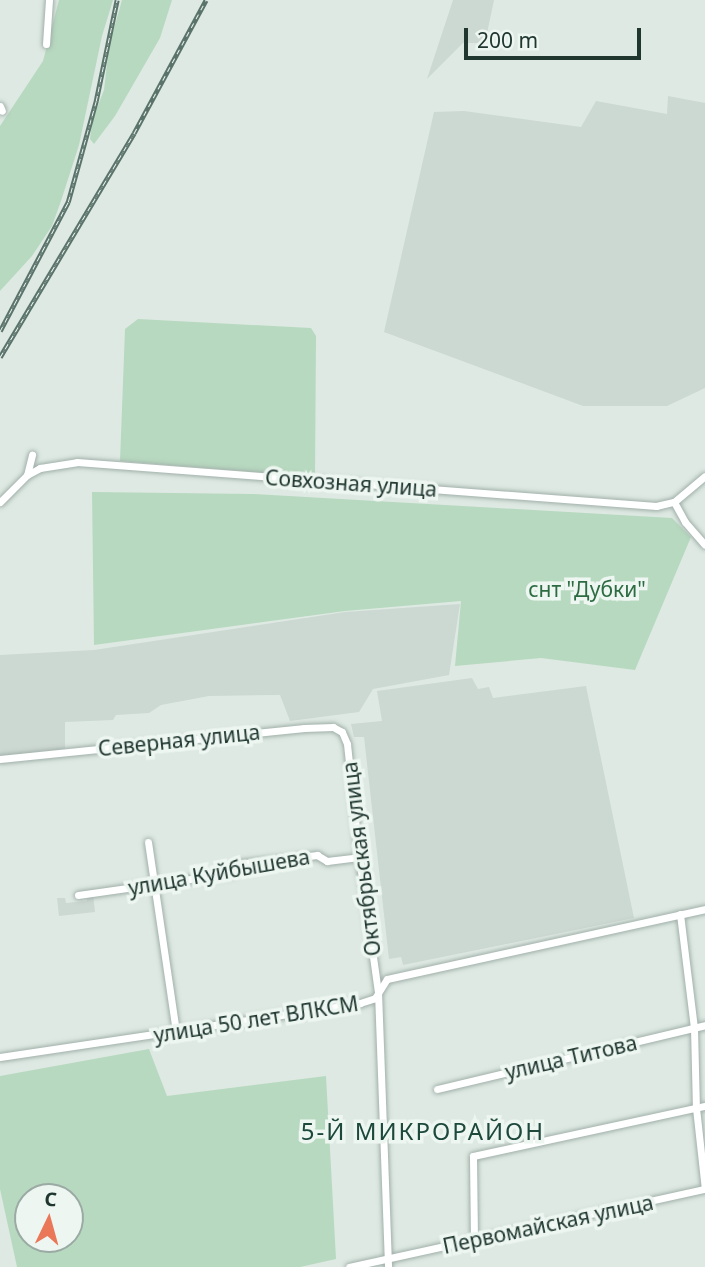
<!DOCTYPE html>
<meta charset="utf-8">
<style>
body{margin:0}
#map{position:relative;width:705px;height:1267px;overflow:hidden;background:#dee9e3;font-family:"Noto Sans",sans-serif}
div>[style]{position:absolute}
.built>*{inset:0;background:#ccd8d2}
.green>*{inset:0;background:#b7d9bf}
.roads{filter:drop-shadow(0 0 2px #a1b0aa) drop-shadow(0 0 2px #a1b0aa)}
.minor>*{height:7px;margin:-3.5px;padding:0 3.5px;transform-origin:3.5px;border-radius:3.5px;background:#fff}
.rail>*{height:4.5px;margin-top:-2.25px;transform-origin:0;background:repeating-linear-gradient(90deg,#edf6f1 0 5px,#5a736b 0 10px);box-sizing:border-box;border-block:2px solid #5a736b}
span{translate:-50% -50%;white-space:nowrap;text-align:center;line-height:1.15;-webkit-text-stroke:7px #edf6f1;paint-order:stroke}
.street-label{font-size:21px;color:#203730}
.park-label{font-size:21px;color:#2d6c42}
.quarter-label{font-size:24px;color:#1d483c;letter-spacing:2px}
.north{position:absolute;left:14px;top:1183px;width:70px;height:70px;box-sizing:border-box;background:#edf6f1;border:2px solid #9baaa4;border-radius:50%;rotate:5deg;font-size:19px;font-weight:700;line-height:28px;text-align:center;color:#203730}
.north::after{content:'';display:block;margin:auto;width:24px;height:32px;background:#eb7759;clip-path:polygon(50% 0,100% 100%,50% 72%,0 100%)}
.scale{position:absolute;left:464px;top:28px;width:177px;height:32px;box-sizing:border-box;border:4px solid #203730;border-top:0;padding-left:9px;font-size:21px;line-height:24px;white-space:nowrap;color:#203730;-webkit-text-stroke:5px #edf6f1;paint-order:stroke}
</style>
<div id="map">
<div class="built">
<i style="clip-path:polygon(453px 0,494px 0,485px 43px,463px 43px,427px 79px)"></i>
<i style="clip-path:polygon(668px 96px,705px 103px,705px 388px,667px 406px,583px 406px,384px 332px,434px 112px,464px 111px,581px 127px,596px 101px,667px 114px)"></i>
<i style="clip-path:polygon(460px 604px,449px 675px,373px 689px,359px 712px,290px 721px,280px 695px,209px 696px,161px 705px,149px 713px,116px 715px,113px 720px,65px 722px,65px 749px,0 756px,0 655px,94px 650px,345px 612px)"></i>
<i style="clip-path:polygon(472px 678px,478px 689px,489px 687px,493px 698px,586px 686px,634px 918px,403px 965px,401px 957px,389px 959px,364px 737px,354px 737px,351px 724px,382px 721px,377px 691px)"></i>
<i style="clip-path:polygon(93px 894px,95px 912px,59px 916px,57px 898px,65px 898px,66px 903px,87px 901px,87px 895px)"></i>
</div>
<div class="green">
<i style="clip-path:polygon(59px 0,113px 0,102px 36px,79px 145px,61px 201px,52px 226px,32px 256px,0 291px,0 126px,43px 61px)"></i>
<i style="clip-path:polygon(122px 0,172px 0,160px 38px,115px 116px,94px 144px,90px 139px,92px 121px,104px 90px,109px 46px)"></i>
<i style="clip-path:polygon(138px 319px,311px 328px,316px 336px,315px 477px,120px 461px,125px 329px)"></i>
<i style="clip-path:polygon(92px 492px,253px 494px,672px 518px,691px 537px,635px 670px,541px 658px,455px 666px,461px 601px,345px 611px,94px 645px)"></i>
<i style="clip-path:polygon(evenodd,149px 1049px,167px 1096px,326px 1076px,336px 1259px,300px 1267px,17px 1267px,0 1189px,0 1076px,149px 1049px,28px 1197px,70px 1197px,70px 1239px,28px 1239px,28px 1197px)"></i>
</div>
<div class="roads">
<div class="minor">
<i style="left:46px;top:44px;width:44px;rotate:-86.1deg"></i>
<i style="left:0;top:106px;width:5px;rotate:68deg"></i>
<i style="left:27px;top:475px;width:21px;rotate:-76deg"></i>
<i style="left:0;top:502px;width:38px;rotate:-45deg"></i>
<i style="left:27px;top:475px;width:15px;rotate:-28deg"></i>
<i style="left:40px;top:468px;width:37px;rotate:-9deg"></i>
<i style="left:77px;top:462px;width:581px;rotate:4.35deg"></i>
<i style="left:656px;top:506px;width:18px;rotate:-13deg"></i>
<i style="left:674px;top:502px;width:40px;rotate:-40deg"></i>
<i style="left:674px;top:502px;width:23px;rotate:61deg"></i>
<i style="left:685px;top:522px;width:30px;rotate:49deg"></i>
<i style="left:0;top:759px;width:306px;rotate:-5.8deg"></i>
<i style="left:304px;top:728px;width:29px;rotate:-2deg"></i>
<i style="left:333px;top:727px;width:10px;rotate:29deg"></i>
<i style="left:342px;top:732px;width:13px;rotate:67deg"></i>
<i style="left:347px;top:744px;width:114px;rotate:83.9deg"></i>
<i style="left:359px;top:857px;width:136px;rotate:82deg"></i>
<i style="left:378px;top:992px;width:275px;rotate:87.9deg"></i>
<i style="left:148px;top:842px;width:192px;rotate:81.6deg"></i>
<i style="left:78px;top:895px;width:157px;rotate:-8.1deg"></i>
<i style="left:233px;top:873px;width:10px;rotate:-66deg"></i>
<i style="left:237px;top:864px;width:81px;rotate:-6.4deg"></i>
<i style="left:317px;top:855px;width:12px;rotate:31deg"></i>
<i style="left:327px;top:861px;width:32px;rotate:-7deg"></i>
<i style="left:680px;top:914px;width:115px;rotate:83deg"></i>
<i style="left:694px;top:1028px;width:80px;rotate:88.6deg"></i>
<i style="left:696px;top:1108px;width:81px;rotate:83.7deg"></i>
<i style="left:0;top:1057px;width:364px;rotate:-8.5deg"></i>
<i style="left:360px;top:1003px;width:16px;rotate:-18deg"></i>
<i style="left:375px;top:998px;width:22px;rotate:-58deg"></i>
<i style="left:387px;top:979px;width:326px;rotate:-12.4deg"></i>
<i style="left:437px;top:1089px;width:276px;rotate:-13.4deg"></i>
<i style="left:474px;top:1239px;width:83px;rotate:-90.7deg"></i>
<i style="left:473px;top:1156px;width:237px;rotate:-12.2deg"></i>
<i style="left:349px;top:1267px;width:364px;rotate:-12.4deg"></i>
</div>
</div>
<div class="rail">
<i style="left:0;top:331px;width:146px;rotate:-62.2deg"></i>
<i style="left:68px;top:202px;width:105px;rotate:-74.5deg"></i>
<i style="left:96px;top:101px;width:103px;rotate:-78.3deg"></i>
<i style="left:0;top:357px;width:261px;rotate:-59.1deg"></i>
<i style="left:134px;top:133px;width:151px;rotate:-61.6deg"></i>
</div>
<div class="street-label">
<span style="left:351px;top:483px;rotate:4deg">Совхозная улица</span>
<span style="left:179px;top:740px;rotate:-6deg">Северная улица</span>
<span style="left:361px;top:859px;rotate:-97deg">Октябрьская улица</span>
<span style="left:219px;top:872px;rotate:-10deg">улица Куйбышева</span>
<span style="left:256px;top:1019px;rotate:-9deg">улица 50 лет ВЛКСМ</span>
<span style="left:571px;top:1057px;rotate:-13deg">улица Титова</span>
<span style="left:548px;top:1224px;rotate:-12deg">Первомайская улица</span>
</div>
<div class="park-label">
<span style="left:587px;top:589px">снт "Дубки"</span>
</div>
<div class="quarter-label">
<span style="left:423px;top:1131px">5-Й МИКРОРАЙОН</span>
</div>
<div class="north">С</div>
<div class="scale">200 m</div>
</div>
